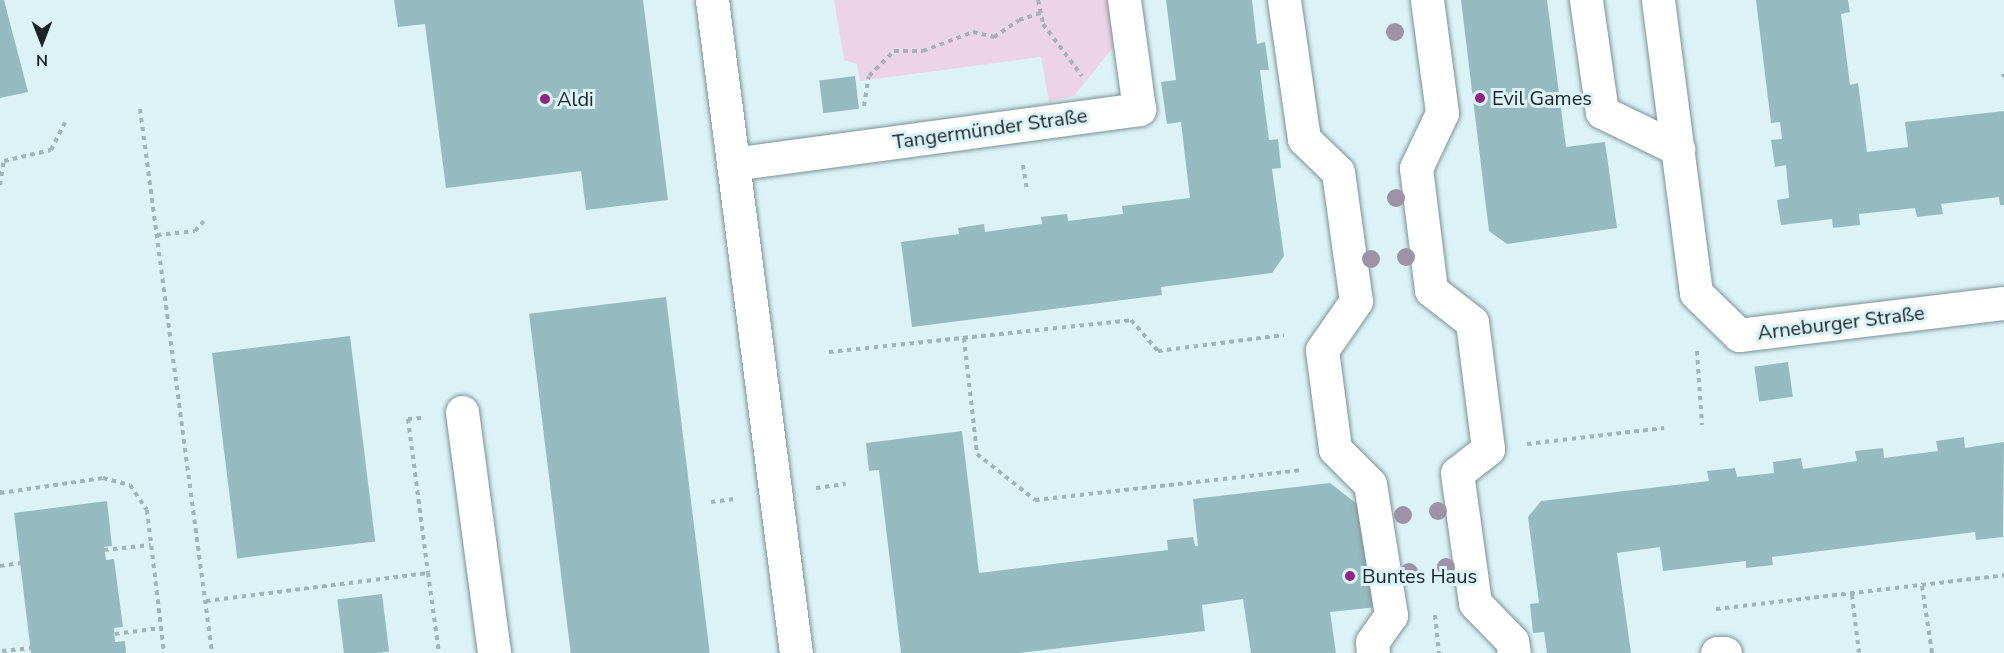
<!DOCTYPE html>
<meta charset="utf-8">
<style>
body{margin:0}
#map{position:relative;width:2004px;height:653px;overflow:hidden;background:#dbf3f7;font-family:"Nunito Sans",sans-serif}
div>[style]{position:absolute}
.green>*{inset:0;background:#edd3e7}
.building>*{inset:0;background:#95bbc0;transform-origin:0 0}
.path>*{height:4px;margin-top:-2px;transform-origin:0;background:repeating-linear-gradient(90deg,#a1b4b8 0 4.5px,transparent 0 9px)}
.roads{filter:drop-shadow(0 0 2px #7c9296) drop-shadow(0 0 2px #7c9296)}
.minor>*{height:33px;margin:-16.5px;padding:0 16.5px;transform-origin:16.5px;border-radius:16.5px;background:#fff}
.trees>*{width:18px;height:18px;margin:-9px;border-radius:50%;background:#9e93a6}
.dots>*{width:16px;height:16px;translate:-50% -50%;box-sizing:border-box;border:3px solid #dbf3f7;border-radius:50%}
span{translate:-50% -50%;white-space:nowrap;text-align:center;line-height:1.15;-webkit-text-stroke:6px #dbf3f7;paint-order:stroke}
.poi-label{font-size:20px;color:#1b2426}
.left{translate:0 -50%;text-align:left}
.street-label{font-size:20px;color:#1b2426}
.north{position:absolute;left:12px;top:12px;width:60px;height:60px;-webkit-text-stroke:4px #dbf3f7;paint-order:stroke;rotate:180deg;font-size:16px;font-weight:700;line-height:24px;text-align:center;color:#1b2426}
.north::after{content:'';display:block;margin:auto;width:21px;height:27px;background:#1b2426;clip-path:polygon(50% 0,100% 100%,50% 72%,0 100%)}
</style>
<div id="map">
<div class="green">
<i style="clip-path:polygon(834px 0,1111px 0,1115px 45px,1074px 96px,1049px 102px,1041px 57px,860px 81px,857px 64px,844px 60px)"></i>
</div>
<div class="building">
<i style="clip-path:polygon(0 0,4px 0,28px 92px,0 98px)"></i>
<i style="clip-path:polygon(394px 0,643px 0,668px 200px,586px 210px,581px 171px,446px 188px,425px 24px,398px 27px)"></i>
<i style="clip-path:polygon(1166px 0,1252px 0,1257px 44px,1265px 42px,1269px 70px,1260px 70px,1269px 140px,1278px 139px,1281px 168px,1272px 169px,1284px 256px,1272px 273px,1161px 287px,1162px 295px,912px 327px,901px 242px,959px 234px,958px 228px,984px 224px,985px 232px,1042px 224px,1041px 217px,1067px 214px,1068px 221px,1123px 214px,1122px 206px,1190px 198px,1181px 122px,1167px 124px,1161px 82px,1176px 80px)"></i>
<i style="clip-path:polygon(1461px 0,1547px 0,1566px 147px,1605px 142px,1617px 228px,1507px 244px,1489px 231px)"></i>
<i style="clip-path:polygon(1756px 0,1848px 0,1850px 12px,1841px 14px,1850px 85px,1858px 83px,1867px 152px,1908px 147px,1905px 122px,2004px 111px,2004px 205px,2000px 205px,1999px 197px,1941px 204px,1943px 214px,1917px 217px,1915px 208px,1859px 214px,1860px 225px,1833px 228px,1832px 219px,1781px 225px,1777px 200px,1789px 198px,1786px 165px,1775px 167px,1771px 140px,1782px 139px,1780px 122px,1771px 123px)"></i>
<i style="left:855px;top:76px;width:33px;height:36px;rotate:83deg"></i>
<i style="left:666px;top:297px;width:359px;height:138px;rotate:83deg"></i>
<i style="left:350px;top:336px;width:207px;height:139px;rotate:83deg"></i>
<i style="left:1788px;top:362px;width:35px;height:34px;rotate:82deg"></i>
<i style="clip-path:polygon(962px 431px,979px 573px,1168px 550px,1167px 540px,1193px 537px,1195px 546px,1198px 546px,1193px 499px,1330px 483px,1366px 511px,1377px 607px,1330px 612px,1336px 653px,1251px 653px,1243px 599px,1202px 605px,1205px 631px,1019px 653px,901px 653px,879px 470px,869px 471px,866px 443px)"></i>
<i style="clip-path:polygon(1964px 437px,1965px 448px,2004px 442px,2003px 537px,1976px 540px,1975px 532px,1772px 557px,1773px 565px,1746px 568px,1746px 561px,1663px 571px,1660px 547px,1617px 553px,1631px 653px,1547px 653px,1544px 632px,1533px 633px,1530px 604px,1539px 603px,1528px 517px,1541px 501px,1709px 481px,1707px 471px,1735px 468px,1737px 477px,1774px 473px,1773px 462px,1801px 458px,1803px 469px,1857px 461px,1855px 451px,1883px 448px,1884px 458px,1938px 451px,1936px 441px)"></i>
<i style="clip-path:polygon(107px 501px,112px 546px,104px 547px,106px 560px,114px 559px,123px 627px,114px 628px,115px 642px,125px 641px,126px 653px,31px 653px,14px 513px)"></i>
<i style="left:382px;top:594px;width:58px;height:45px;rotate:83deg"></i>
</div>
<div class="path">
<i style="left:1038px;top:0;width:25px;rotate:78deg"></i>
<i style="left:1043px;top:24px;width:65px;rotate:53.1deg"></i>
<i style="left:2002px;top:77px;width:3px;rotate:-45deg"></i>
<i style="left:864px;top:106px;width:30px;rotate:-81deg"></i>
<i style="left:869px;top:76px;width:35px;rotate:-45deg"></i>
<i style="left:894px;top:51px;width:29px"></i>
<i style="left:923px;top:51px;width:53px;rotate:-20.8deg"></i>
<i style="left:973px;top:32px;width:22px;rotate:13deg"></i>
<i style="left:994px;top:37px;width:30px;rotate:-34deg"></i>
<i style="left:1019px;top:20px;width:23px;rotate:-18deg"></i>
<i style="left:140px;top:109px;width:549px;rotate:82.46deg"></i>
<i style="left:1023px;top:165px;width:26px;rotate:81deg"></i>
<i style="left:0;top:185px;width:24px;rotate:-81deg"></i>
<i style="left:4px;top:161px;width:48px;rotate:-13.2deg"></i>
<i style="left:51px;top:150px;width:31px;rotate:-63deg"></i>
<i style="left:157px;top:235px;width:38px;rotate:-6deg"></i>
<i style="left:195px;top:231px;width:13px;rotate:-48deg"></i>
<i style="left:964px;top:338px;width:117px;rotate:83.6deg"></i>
<i style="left:977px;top:454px;width:74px;rotate:38.4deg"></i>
<i style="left:1035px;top:500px;width:268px;rotate:-6.4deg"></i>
<i style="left:1697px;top:351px;width:74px;rotate:86.1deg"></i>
<i style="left:829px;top:352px;width:304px;rotate:-6deg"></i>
<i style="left:1131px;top:320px;width:41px;rotate:48.9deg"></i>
<i style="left:1158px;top:351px;width:127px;rotate:-7.2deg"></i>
<i style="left:421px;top:418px;width:13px;rotate:176deg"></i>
<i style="left:408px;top:419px;width:155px;rotate:82.6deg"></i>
<i style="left:1527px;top:444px;width:138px;rotate:-6.7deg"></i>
<i style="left:816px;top:488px;width:30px;rotate:-8deg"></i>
<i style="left:0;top:490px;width:9px;rotate:90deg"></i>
<i style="left:0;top:493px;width:104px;rotate:-8.3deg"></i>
<i style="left:103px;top:478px;width:28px;rotate:15deg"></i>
<i style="left:130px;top:485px;width:30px;rotate:56deg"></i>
<i style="left:147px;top:510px;width:144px;rotate:83.2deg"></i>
<i style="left:711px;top:502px;width:24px;rotate:-7deg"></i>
<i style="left:104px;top:550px;width:47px;rotate:-6.1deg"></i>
<i style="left:0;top:566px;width:21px;rotate:-8deg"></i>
<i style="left:1922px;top:586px;width:68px;rotate:81.5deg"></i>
<i style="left:1852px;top:595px;width:58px;rotate:83.1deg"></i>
<i style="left:206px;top:601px;width:224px;rotate:-7.2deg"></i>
<i style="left:428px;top:573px;width:81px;rotate:82.2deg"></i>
<i style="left:1716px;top:609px;width:290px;rotate:-6.7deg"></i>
<i style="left:1435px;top:615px;width:38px;rotate:84deg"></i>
<i style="left:115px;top:634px;width:46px;rotate:-7.4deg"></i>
<i style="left:2px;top:651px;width:29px;rotate:-6deg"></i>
</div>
<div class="roads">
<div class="minor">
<i style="left:712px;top:0;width:658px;rotate:82.67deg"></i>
<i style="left:1284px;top:0;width:140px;rotate:81.8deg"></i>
<i style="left:1304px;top:139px;width:47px;rotate:44.1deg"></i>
<i style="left:1338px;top:172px;width:130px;rotate:82.1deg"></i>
<i style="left:1356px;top:301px;width:60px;rotate:124.8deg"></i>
<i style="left:1322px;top:350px;width:100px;rotate:82.5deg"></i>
<i style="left:1335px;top:449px;width:49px;rotate:45deg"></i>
<i style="left:1370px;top:484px;width:133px;rotate:80.9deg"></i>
<i style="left:1391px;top:615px;width:33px;rotate:125deg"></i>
<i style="left:1372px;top:642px;width:11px;rotate:85deg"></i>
<i style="left:1427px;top:0;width:114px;rotate:82.4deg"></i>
<i style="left:1442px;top:113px;width:61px;rotate:115.3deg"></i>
<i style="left:1416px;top:168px;width:123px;rotate:83deg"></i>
<i style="left:1431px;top:290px;width:52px;rotate:38deg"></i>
<i style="left:1472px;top:322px;width:128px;rotate:82.8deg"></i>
<i style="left:1488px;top:449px;width:39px;rotate:142deg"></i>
<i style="left:1457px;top:473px;width:131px;rotate:82.1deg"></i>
<i style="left:1475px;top:603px;width:53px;rotate:45.8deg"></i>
<i style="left:1512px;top:641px;width:12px;rotate:81deg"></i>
<i style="left:1586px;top:0;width:113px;rotate:81.9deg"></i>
<i style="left:1602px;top:112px;width:85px;rotate:26deg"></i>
<i style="left:1658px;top:0;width:295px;rotate:82.6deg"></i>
<i style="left:1696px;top:293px;width:60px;rotate:44.3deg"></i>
<i style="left:1739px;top:335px;width:267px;rotate:-6.9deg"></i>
<i style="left:733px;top:164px;width:410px;rotate:-7.7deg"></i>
<i style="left:1139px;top:109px;width:110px;rotate:-97.8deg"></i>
<i style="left:462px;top:412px;width:243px;rotate:82.4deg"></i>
<i style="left:1717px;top:653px;width:8px"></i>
</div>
</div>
<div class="trees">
<i style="left:1395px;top:32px"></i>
<i style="left:1396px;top:198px"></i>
<i style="left:1406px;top:257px"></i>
<i style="left:1371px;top:259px"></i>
<i style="left:1438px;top:511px"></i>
<i style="left:1403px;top:515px"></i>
<i style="left:1446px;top:567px"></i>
<i style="left:1409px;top:572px"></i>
</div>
<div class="dots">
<i style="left:1480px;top:98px;background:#942484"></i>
<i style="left:545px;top:99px;background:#942484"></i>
<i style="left:1350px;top:576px;background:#942484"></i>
</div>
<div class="poi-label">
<span class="left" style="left:1492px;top:98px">Evil Games</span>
<span class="left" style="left:557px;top:99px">Aldi</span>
<span class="left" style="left:1362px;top:576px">Buntes Haus</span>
</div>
<div class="street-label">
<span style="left:990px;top:129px;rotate:-8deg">Tangermünder Straße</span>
<span style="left:1841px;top:323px;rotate:-7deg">Arneburger Straße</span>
</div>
<div class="north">N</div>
</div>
